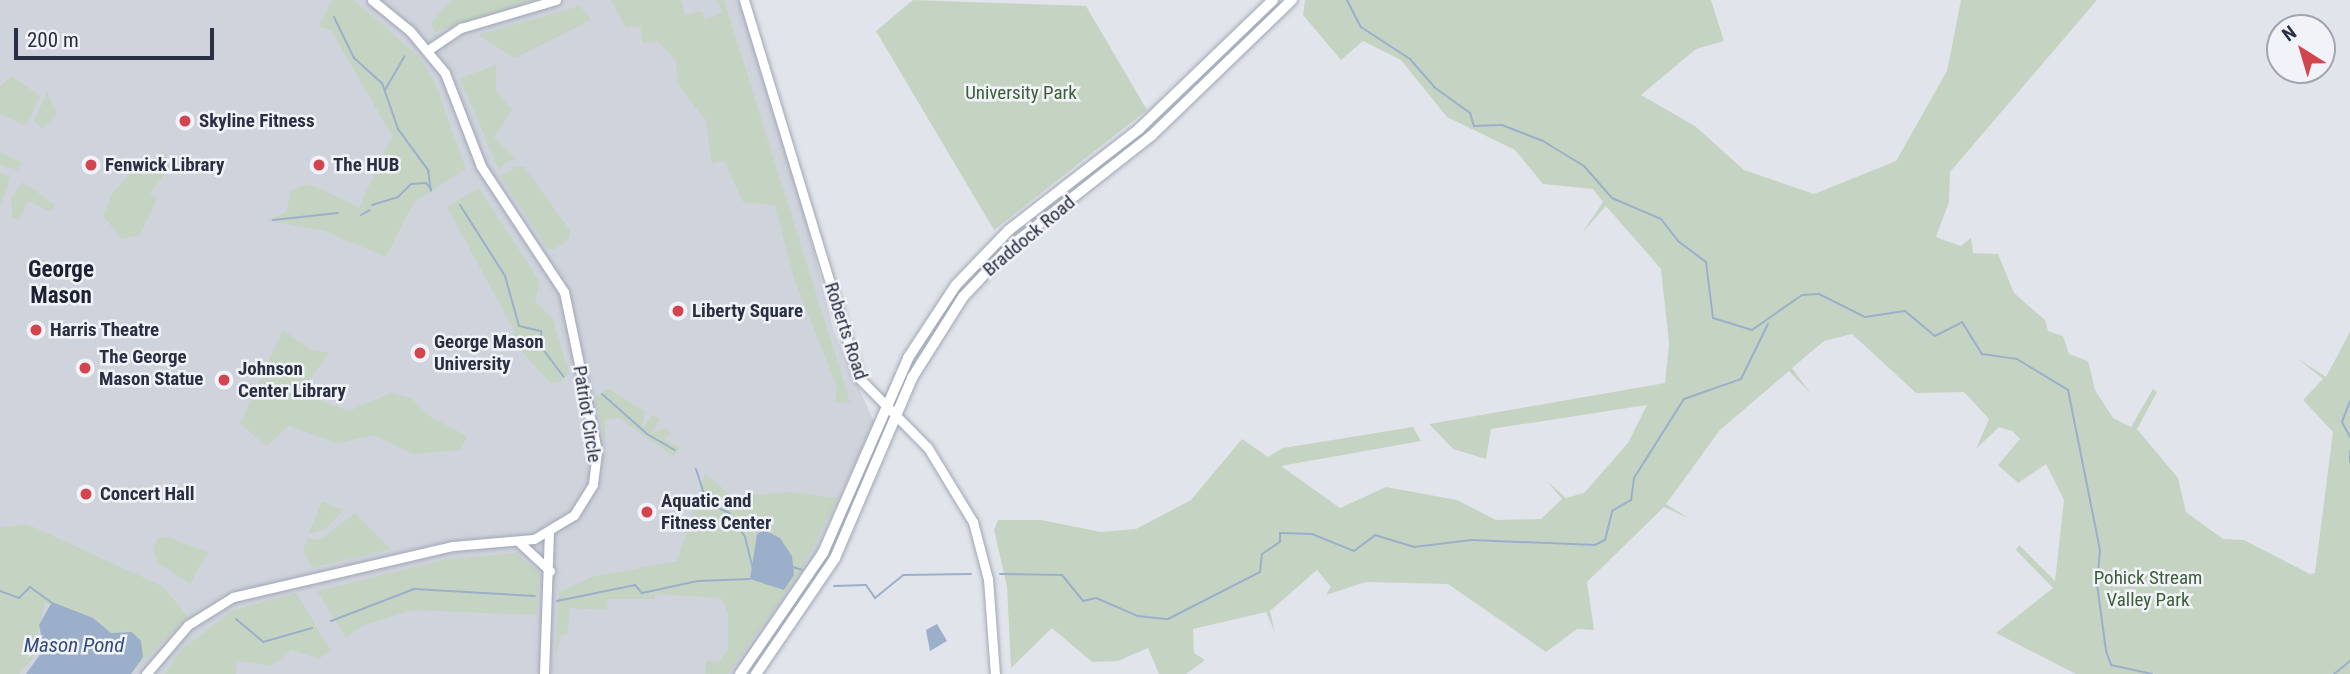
<!DOCTYPE html>
<style>
body{margin:0}
#map{position:relative;width:2350px;height:674px;overflow:hidden;background:#e1e4ea;font-family:"Roboto Condensed",sans-serif}
div>[style]{position:absolute}
.built>*{inset:0;background:#cfd3dc}
.green>*{inset:0;background:#c5d4c2}
.water>*{inset:0;background:#9bafcb}
.stream>*{height:2px;margin:-1px;padding:0 1px;transform-origin:1px;border-radius:1px;background:#9bafcb}
.roads{filter:drop-shadow(0 0 2px #a0a7b6) drop-shadow(0 0 2px #a0a7b6)}
.secondary>*{height:9px;margin:-4.5px;padding:0 4.5px;transform-origin:4.5px;border-radius:4.5px;background:#fff}
.primary>*{height:10px;margin:-5px;padding:0 5px;transform-origin:5px;border-radius:5px;background:#fff}
.dots>*{width:19px;height:19px;translate:-50% -50%;box-sizing:border-box;border:4px solid #f1f3f8;border-radius:50%}
span{translate:-50% -50%;white-space:nowrap;text-align:center;line-height:1.15;-webkit-text-stroke:5px #f1f3f8;paint-order:stroke}
.park-label{font-size:19px;color:#3a5f36}
.poi-label{font-size:19px;color:#293043;font-weight:700}
.left{translate:0 -50%;text-align:left}
.street-label{font-size:19px;color:#293043}
.water-label{font-size:21px;color:#324c78;font-style:italic}
.quarter-label{font-size:23px;color:#1b2233;font-weight:700}
.north{position:absolute;left:2266px;top:14px;width:70px;height:70px;box-sizing:border-box;background:#f1f3f8;border:2px solid #a1a5b0;border-radius:50%;rotate:323deg;font-size:19px;font-weight:700;line-height:28px;text-align:center;color:#293043}
.north::after{content:'';display:block;margin:auto;width:24px;height:32px;background:#d2444e;clip-path:polygon(50% 0,100% 100%,50% 72%,0 100%)}
.scale{position:absolute;left:14px;top:28px;width:200px;height:32px;box-sizing:border-box;border:4px solid #293043;border-top:0;padding-left:9px;font-size:21px;line-height:24px;white-space:nowrap;color:#293043;-webkit-text-stroke:5px #f1f3f8;paint-order:stroke}
</style>
<div id="map">
<div class="built">
<i style="clip-path:polygon(0 0,739px 0,779px 114px,834px 332px,874px 422px,807px 572px,735px 674px,0 674px)"></i>
</div>
<div class="green">
<i style="clip-path:polygon(332px 0,354px 0,417px 55px,434px 80px,466px 169px,414px 202px,386px 257px,324px 231px,268px 220px,286px 212px,291px 190px,309px 184px,359px 207px,392px 136px,331px 30px,319px 26px)"></i>
<i style="clip-path:polygon(452px 0,532px 0,434px 32px,431px 23px)"></i>
<i style="clip-path:polygon(611px 0,681px 0,685px 15px,702px 11px,705px 20px,722px 13px,717px 0,724px 0,850px 402px,835px 403px,837px 387px,794px 279px,775px 205px,743px 202px,724px 161px,712px 164px,706px 121px,678px 85px,676px 60px,658px 42px,643px 43px,640px 26px,626px 28px)"></i>
<i style="clip-path:polygon(913px 0,1086px 6px,1147px 110px,994px 230px,876px 31px)"></i>
<i style="clip-path:polygon(1305px 0,1711px 0,1724px 41px,1696px 49px,1641px 95px,1695px 126px,1744px 170px,1814px 194px,1896px 161px,1947px 71px,1961px 0,2097px 0,1950px 172px,1949px 202px,1936px 237px,1961px 246px,1971px 238px,1973px 253px,1998px 254px,2014px 293px,2045px 320px,2048px 331px,2063px 336px,2069px 354px,2088px 361px,2095px 390px,2113px 418px,2131px 427px,2153px 389px,2157px 392px,2137px 429px,2178px 478px,2186px 512px,2223px 539px,2244px 540px,2310px 574px,2315px 573px,2333px 432px,2303px 400px,2323px 379px,2297px 358px,2326px 377px,2350px 332px,2350px 674px,2076px 674px,1996px 633px,2053px 588px,2016px 550px,2019px 545px,2055px 581px,2064px 500px,2046px 464px,2018px 483px,1998px 465px,2020px 439px,2012px 431px,1999px 427px,1976px 449px,1989px 419px,1964px 392px,1916px 393px,1852px 334px,1824px 341px,1792px 368px,1811px 394px,1789px 371px,1720px 430px,1666px 504px,1690px 519px,1664px 507px,1587px 582px,1594px 630px,1577px 629px,1546px 652px,1448px 584px,1366px 582px,1326px 595px,1331px 587px,1317px 570px,1270px 611px,1275px 633px,1266px 612px,1193px 629px,1194px 653px,1205px 660px,1186px 674px,1159px 674px,1148px 648px,1118px 661px,1092px 662px,1052px 628px,1011px 668px,1007px 586px,994px 530px,998px 520px,1041px 520px,1101px 532px,1136px 529px,1191px 500px,1242px 439px,1268px 457px,1283px 448px,1413px 427px,1421px 441px,1281px 466px,1340px 508px,1386px 487px,1457px 500px,1496px 520px,1541px 519px,1562px 499px,1547px 481px,1566px 498px,1584px 493px,1628px 443px,1647px 405px,1491px 429px,1486px 459px,1453px 449px,1429px 424px,1665px 383px,1669px 343px,1661px 269px,1606px 206px,1582px 233px,1603px 202px,1593px 189px,1543px 184px,1515px 150px,1447px 117px,1401px 60px,1363px 41px,1341px 60px,1303px 15px)"></i>
<i style="clip-path:polygon(580px 6px,591px 20px,515px 58px,478px 35px)"></i>
<i style="clip-path:polygon(496px 65px,496px 92px,512px 109px,494px 138px,515px 158px,498px 169px,460px 78px)"></i>
<i style="clip-path:polygon(11px 76px,40px 96px,26px 126px,0 114px,0 87px)"></i>
<i style="clip-path:polygon(47px 92px,57px 114px,42px 129px,34px 121px)"></i>
<i style="clip-path:polygon(0 152px,21px 162px,18px 170px,0 165px)"></i>
<i style="clip-path:polygon(164px 153px,172px 164px,150px 194px,157px 198px,140px 235px,121px 239px,103px 215px,112px 194px,135px 168px)"></i>
<i style="clip-path:polygon(516px 167px,524px 167px,570px 230px,568px 240px,555px 249px,548px 249px,500px 176px)"></i>
<i style="clip-path:polygon(0 173px,10px 177px,0 208px)"></i>
<i style="clip-path:polygon(23px 182px,55px 205px,51px 212px,28px 201px,19px 220px,12px 217px,11px 198px)"></i>
<i style="clip-path:polygon(479px 188px,540px 282px,535px 301px,553px 319px,569px 373px,560px 382px,550px 383px,510px 339px,515px 332px,447px 207px)"></i>
<i style="clip-path:polygon(283px 330px,310px 350px,329px 353px,300px 393px,349px 411px,390px 393px,411px 398px,429px 416px,467px 436px,461px 450px,413px 454px,373px 435px,338px 443px,288px 426px,267px 446px,240px 424px)"></i>
<i style="clip-path:polygon(608px 389px,645px 411px,641px 432px,651px 415px,661px 419px,651px 433px,665px 428px,672px 434px,664px 439px,680px 447px,674px 457px,619px 418px,605px 420px,605px 445px,595px 397px)"></i>
<i style="clip-path:polygon(705px 473px,733px 497px,790px 492px,838px 498px,800px 572px,728px 674px,705px 674px,706px 661px,719px 662px,728px 649px,728px 612px,720px 598px,655px 594px,655px 599px,608px 599px,607px 610px,570px 608px,567px 635px,561px 635px,555px 659px,559px 592px,592px 577px,677px 561px)"></i>
<i style="clip-path:polygon(322px 502px,344px 510px,325px 529px,308px 534px)"></i>
<i style="clip-path:polygon(355px 513px,391px 549px,312px 568px,303px 549px,308px 538px,319px 540px)"></i>
<i style="clip-path:polygon(27px 524px,162px 586px,188px 616px,131px 674px,143px 657px,123px 631px,111px 634px,93px 618px,45px 603px,32px 659px,19px 674px,0 674px,0 528px)"></i>
<i style="clip-path:polygon(168px 537px,208px 552px,190px 584px,157px 562px,153px 549px,158px 538px)"></i>
<i style="clip-path:polygon(516px 553px,539px 572px,537px 615px,413px 610px,362px 626px,346px 638px,317px 591px,447px 559px)"></i>
<i style="clip-path:polygon(297px 593px,330px 650px,319px 659px,292px 650px,271px 666px,237px 661px,236px 674px,165px 674px,180px 651px,233px 610px)"></i>
</div>
<div class="water">
<i style="clip-path:polygon(764px 530px,780px 538px,792px 556px,794px 575px,784px 590px,750px 579px,757px 534px)"></i>
<i style="clip-path:polygon(52px 602px,93px 618px,111px 633px,132px 632px,141px 641px,143px 657px,131px 674px,26px 674px,44px 649px,39px 625px)"></i>
<i style="clip-path:polygon(937px 624px,947px 641px,930px 651px,926px 630px)"></i>
</div>
<div class="stream">
<i style="left:1347px;top:0;width:30px;rotate:63deg"></i>
<i style="left:1361px;top:27px;width:59px;rotate:33.1deg"></i>
<i style="left:1410px;top:59px;width:37px;rotate:49deg"></i>
<i style="left:1434px;top:87px;width:44px;rotate:35.8deg"></i>
<i style="left:1470px;top:113px;width:14px;rotate:73deg"></i>
<i style="left:1474px;top:126px;width:28px;rotate:-2deg"></i>
<i style="left:1502px;top:125px;width:44px;rotate:21.3deg"></i>
<i style="left:1543px;top:141px;width:48px;rotate:31.4deg"></i>
<i style="left:1584px;top:166px;width:43px;rotate:48.8deg"></i>
<i style="left:1612px;top:198px;width:53px;rotate:23.2deg"></i>
<i style="left:1661px;top:219px;width:28px;rotate:52deg"></i>
<i style="left:1678px;top:241px;width:35px;rotate:37deg"></i>
<i style="left:1706px;top:262px;width:56px;rotate:82.9deg"></i>
<i style="left:1713px;top:318px;width:41px;rotate:17.1deg"></i>
<i style="left:1752px;top:330px;width:61px;rotate:-35deg"></i>
<i style="left:1802px;top:295px;width:17px;rotate:-3deg"></i>
<i style="left:1819px;top:294px;width:51px;rotate:26.6deg"></i>
<i style="left:1865px;top:317px;width:40px;rotate:-8.5deg"></i>
<i style="left:1905px;top:311px;width:39px;rotate:40deg"></i>
<i style="left:1935px;top:336px;width:30px;rotate:-27deg"></i>
<i style="left:1962px;top:322px;width:38px;rotate:58deg"></i>
<i style="left:1982px;top:354px;width:35px;rotate:8deg"></i>
<i style="left:2017px;top:359px;width:60px;rotate:31.3deg"></i>
<i style="left:2068px;top:390px;width:163px;rotate:78.7deg"></i>
<i style="left:2100px;top:550px;width:34px;rotate:95deg"></i>
<i style="left:2097px;top:584px;width:68px;rotate:82.3deg"></i>
<i style="left:2106px;top:651px;width:15px;rotate:70deg"></i>
<i style="left:2111px;top:665px;width:42px;rotate:12.4deg"></i>
<i style="left:334px;top:17px;width:46px;rotate:64deg"></i>
<i style="left:354px;top:58px;width:38px;rotate:42deg"></i>
<i style="left:382px;top:83px;width:49px;rotate:70.8deg"></i>
<i style="left:398px;top:129px;width:51px;rotate:53.8deg"></i>
<i style="left:428px;top:170px;width:21px;rotate:82deg"></i>
<i style="left:385px;top:90px;width:39px;rotate:-60deg"></i>
<i style="left:372px;top:205px;width:27px;rotate:-17deg"></i>
<i style="left:398px;top:197px;width:18px;rotate:-45deg"></i>
<i style="left:411px;top:184px;width:15px;rotate:-4deg"></i>
<i style="left:426px;top:183px;width:8px;rotate:50deg"></i>
<i style="left:460px;top:205px;width:84px;rotate:57.6deg"></i>
<i style="left:505px;top:276px;width:52px;rotate:74.4deg"></i>
<i style="left:519px;top:326px;width:23px;rotate:13deg"></i>
<i style="left:541px;top:331px;width:17px;rotate:87deg"></i>
<i style="left:542px;top:348px;width:36px;rotate:53deg"></i>
<i style="left:361px;top:215px;width:10px;rotate:-29deg"></i>
<i style="left:273px;top:220px;width:65px;rotate:-6.1deg"></i>
<i style="left:602px;top:394px;width:60px;rotate:41.6deg"></i>
<i style="left:647px;top:434px;width:32px;rotate:30deg"></i>
<i style="left:2350px;top:401px;width:22px;rotate:111deg"></i>
<i style="left:2342px;top:422px;width:17px;rotate:62deg"></i>
<i style="left:2350px;top:451px;width:11px;rotate:90deg"></i>
<i style="left:696px;top:469px;width:36px;rotate:72deg"></i>
<i style="left:707px;top:503px;width:24px;rotate:24deg"></i>
<i style="left:729px;top:513px;width:29px;rotate:56deg"></i>
<i style="left:745px;top:537px;width:38px;rotate:76deg"></i>
<i style="left:793px;top:567px;width:9px;rotate:18deg"></i>
<i style="left:1000px;top:574px;width:62px;rotate:0.9deg"></i>
<i style="left:1062px;top:575px;width:33px;rotate:51deg"></i>
<i style="left:1083px;top:601px;width:13px;rotate:-13deg"></i>
<i style="left:1096px;top:598px;width:46px;rotate:23.2deg"></i>
<i style="left:1138px;top:616px;width:30px;rotate:6deg"></i>
<i style="left:1168px;top:619px;width:103px;rotate:-27.1deg"></i>
<i style="left:1260px;top:572px;width:18px;rotate:-84deg"></i>
<i style="left:1262px;top:554px;width:22px;rotate:-34deg"></i>
<i style="left:1280px;top:542px;width:9px;rotate:-90deg"></i>
<i style="left:1280px;top:533px;width:32px;rotate:2deg"></i>
<i style="left:1312px;top:534px;width:45px;rotate:22deg"></i>
<i style="left:1354px;top:551px;width:26px;rotate:-37deg"></i>
<i style="left:1375px;top:535px;width:41px;rotate:17.1deg"></i>
<i style="left:1414px;top:547px;width:58px;rotate:-6.9deg"></i>
<i style="left:1472px;top:540px;width:123px;rotate:2.3deg"></i>
<i style="left:1595px;top:545px;width:11px;rotate:-27deg"></i>
<i style="left:1605px;top:540px;width:30px;rotate:-76deg"></i>
<i style="left:1612px;top:511px;width:22px;rotate:-30deg"></i>
<i style="left:1631px;top:500px;width:22px;rotate:-82deg"></i>
<i style="left:1634px;top:478px;width:93px;rotate:-57.7deg"></i>
<i style="left:1684px;top:399px;width:60px;rotate:-19.3deg"></i>
<i style="left:1741px;top:379px;width:61px;rotate:-63.9deg"></i>
<i style="left:834px;top:586px;width:32px;rotate:-2deg"></i>
<i style="left:866px;top:585px;width:16px;rotate:55deg"></i>
<i style="left:875px;top:598px;width:36px;rotate:-39deg"></i>
<i style="left:903px;top:575px;width:68px;rotate:-0.8deg"></i>
<i style="left:0;top:591px;width:20px;rotate:20deg"></i>
<i style="left:19px;top:598px;width:16px;rotate:-45deg"></i>
<i style="left:30px;top:587px;width:26px;rotate:36deg"></i>
<i style="left:557px;top:601px;width:80px;rotate:-11.6deg"></i>
<i style="left:635px;top:585px;width:11px;rotate:49deg"></i>
<i style="left:642px;top:593px;width:57px;rotate:-12.1deg"></i>
<i style="left:698px;top:581px;width:52px;rotate:-2.2deg"></i>
<i style="left:236px;top:619px;width:35px;rotate:40deg"></i>
<i style="left:263px;top:642px;width:51px;rotate:-15.9deg"></i>
<i style="left:331px;top:621px;width:89px;rotate:-21.1deg"></i>
<i style="left:414px;top:589px;width:121px;rotate:3.3deg"></i>
<i style="left:2334px;top:674px;width:21px;rotate:-39deg"></i>
</div>
<div class="roads">
<div class="secondary">
<i style="left:744px;top:0;width:395px;rotate:73.1deg"></i>
<i style="left:859px;top:378px;width:98px;rotate:45.4deg"></i>
<i style="left:928px;top:448px;width:87px;rotate:58.7deg"></i>
<i style="left:973px;top:522px;width:59px;rotate:75.3deg"></i>
<i style="left:988px;top:579px;width:95px;rotate:85.8deg"></i>
<i style="left:428px;top:50px;width:40px;rotate:-34deg"></i>
<i style="left:461px;top:28px;width:99px;rotate:-16.4deg"></i>
<i style="left:520px;top:543px;width:41px;rotate:43deg"></i>
<i style="left:146px;top:674px;width:65px;rotate:-49.4deg"></i>
<i style="left:188px;top:625px;width:53px;rotate:-31.9deg"></i>
<i style="left:233px;top:597px;width:226px;rotate:-13.1deg"></i>
<i style="left:453px;top:546px;width:81px;rotate:-4.9deg"></i>
<i style="left:534px;top:539px;width:47px;rotate:-31deg"></i>
<i style="left:574px;top:515px;width:36px;rotate:-58deg"></i>
<i style="left:593px;top:484px;width:33px;rotate:-83deg"></i>
<i style="left:597px;top:451px;width:162px;rotate:-101.7deg"></i>
<i style="left:564px;top:292px;width:151px;rotate:-123.4deg"></i>
<i style="left:481px;top:166px;width:100px;rotate:-111.2deg"></i>
<i style="left:445px;top:73px;width:55px;rotate:-129.8deg"></i>
<i style="left:410px;top:31px;width:49px;rotate:-140.8deg"></i>
<i style="left:544px;top:674px;width:140px;rotate:-88deg"></i>
</div>
<div class="primary">
<i style="left:740px;top:674px;width:147px;rotate:-55.6deg"></i>
<i style="left:823px;top:553px;width:213px;rotate:-66.4deg"></i>
<i style="left:908px;top:358px;width:87px;rotate:-56.7deg"></i>
<i style="left:956px;top:285px;width:76px;rotate:-46.1deg"></i>
<i style="left:1009px;top:230px;width:165px;rotate:-37.8deg"></i>
<i style="left:1139px;top:129px;width:186px;rotate:-43.9deg"></i>
<i style="left:756px;top:674px;width:140px;rotate:-55.7deg"></i>
<i style="left:835px;top:558px;width:196px;rotate:-66.8deg"></i>
<i style="left:912px;top:378px;width:96px;rotate:-57.8deg"></i>
<i style="left:963px;top:297px;width:70px;rotate:-46.7deg"></i>
<i style="left:1011px;top:246px;width:178px;rotate:-38.2deg"></i>
<i style="left:1151px;top:136px;width:196px;rotate:-44deg"></i>
</div>
</div>
<div class="dots">
<i style="left:185px;top:121px;background:#d2444e"></i>
<i style="left:91px;top:165px;background:#d2444e"></i>
<i style="left:319px;top:165px;background:#d2444e"></i>
<i style="left:678px;top:311px;background:#d2444e"></i>
<i style="left:36px;top:330px;background:#d2444e"></i>
<i style="left:420px;top:353px;background:#d2444e"></i>
<i style="left:85px;top:368px;background:#d2444e"></i>
<i style="left:224px;top:380px;background:#d2444e"></i>
<i style="left:86px;top:494px;background:#d2444e"></i>
<i style="left:647px;top:512px;background:#d2444e"></i>
</div>
<div class="park-label">
<span style="left:1021px;top:93px">University Park</span>
<span style="left:2148px;top:589px">Pohick Stream<br>Valley Park</span>
</div>
<div class="poi-label">
<span class="left" style="left:199px;top:121px">Skyline Fitness</span>
<span class="left" style="left:105px;top:165px">Fenwick Library</span>
<span class="left" style="left:333px;top:165px">The HUB</span>
<span class="left" style="left:692px;top:311px">Liberty Square</span>
<span class="left" style="left:50px;top:330px">Harris Theatre</span>
<span class="left" style="left:434px;top:353px">George Mason<br>University</span>
<span class="left" style="left:99px;top:368px">The George<br>Mason Statue</span>
<span class="left" style="left:238px;top:380px">Johnson<br>Center Library</span>
<span class="left" style="left:100px;top:494px">Concert Hall</span>
<span class="left" style="left:661px;top:512px">Aquatic and<br>Fitness Center</span>
</div>
<div class="street-label">
<span style="left:1029px;top:236px;rotate:-40deg">Braddock Road</span>
<span style="left:846px;top:331px;rotate:72deg">Roberts Road</span>
<span style="left:587px;top:414px;rotate:81deg">Patriot Circle</span>
</div>
<div class="water-label">
<span style="left:74px;top:645px">Mason Pond</span>
</div>
<div class="quarter-label">
<span style="left:61px;top:283px">George<br>Mason</span>
</div>
<div class="north">N</div>
<div class="scale">200 m</div>
</div>
